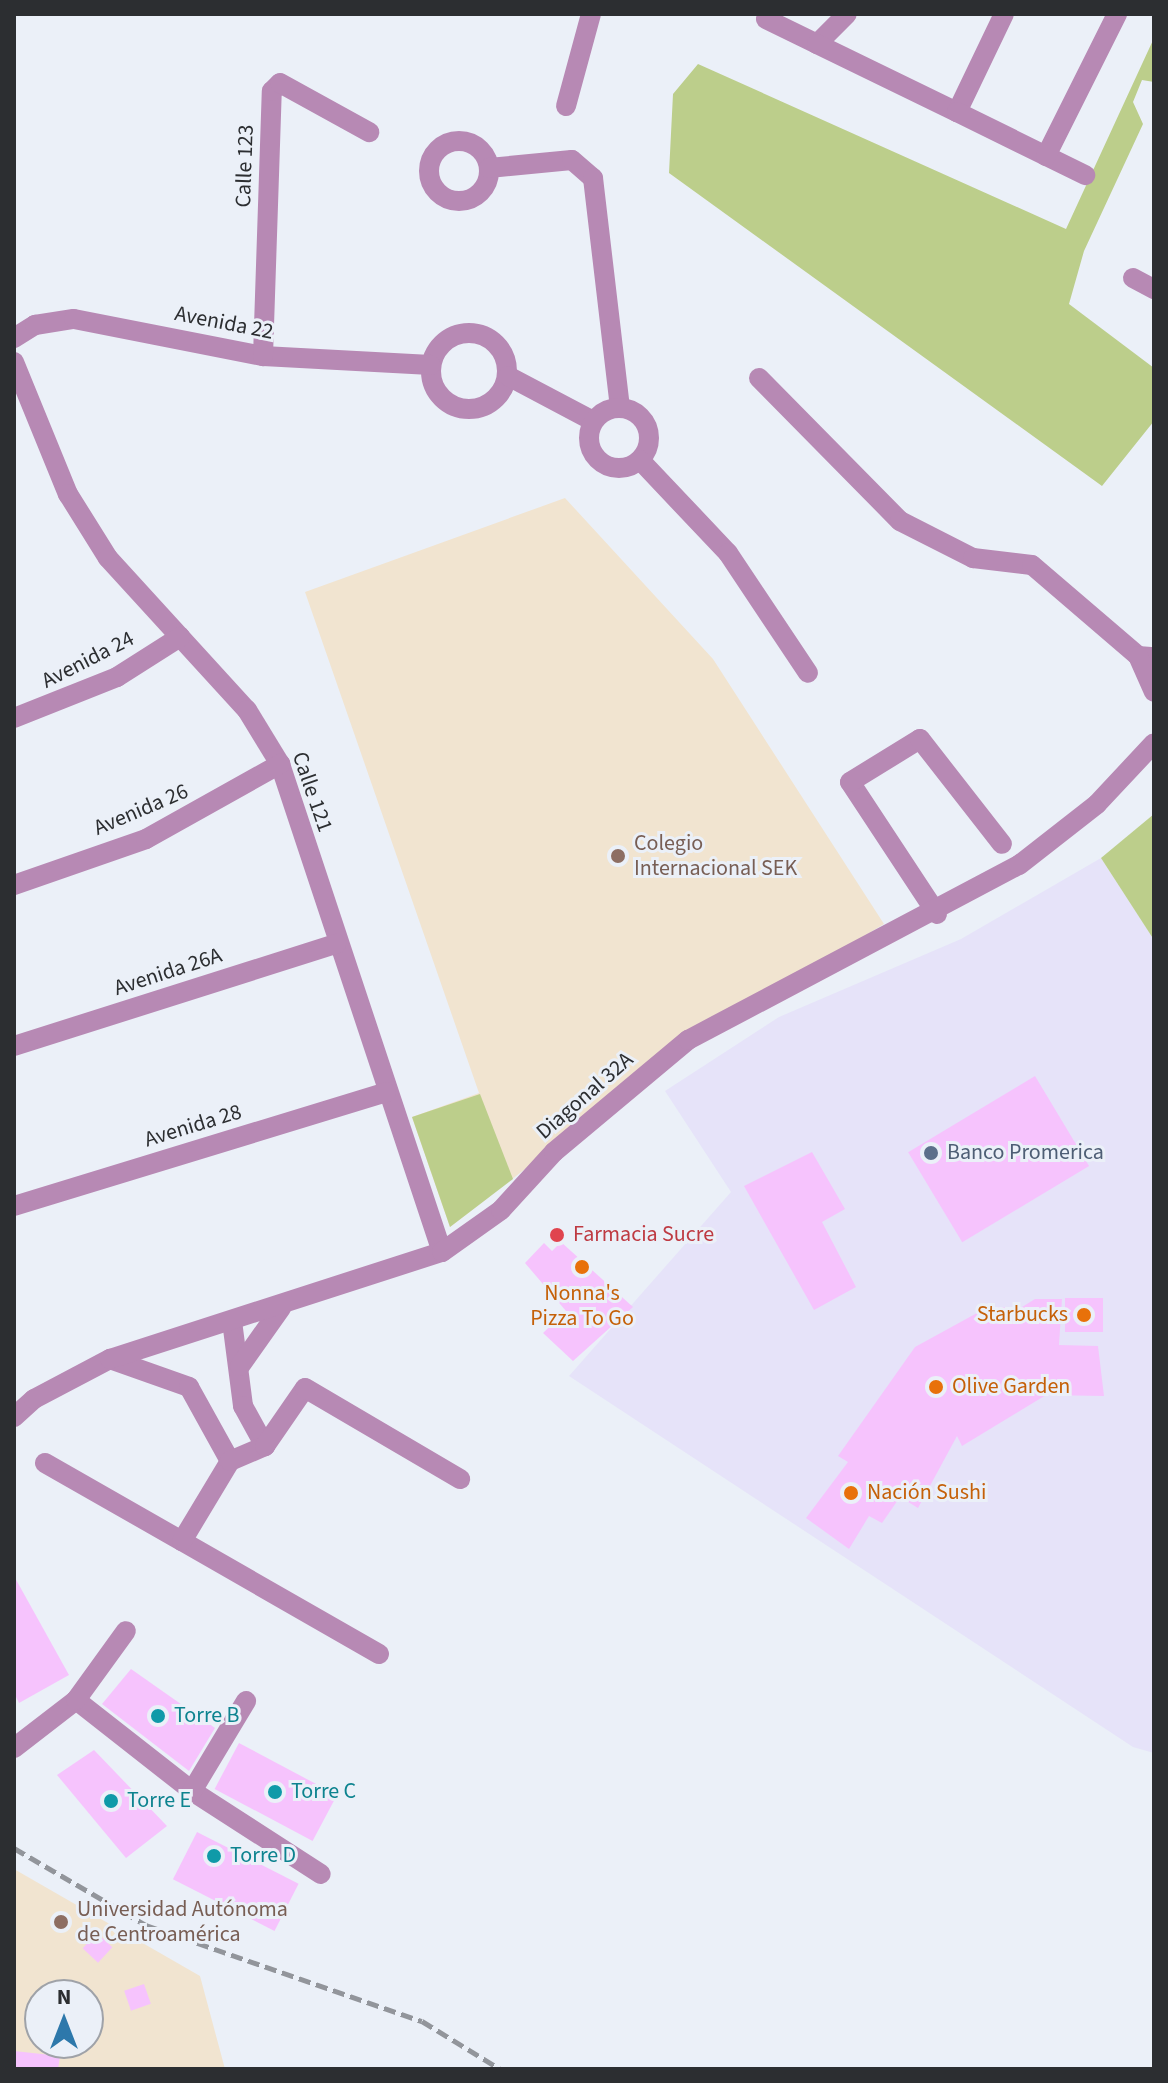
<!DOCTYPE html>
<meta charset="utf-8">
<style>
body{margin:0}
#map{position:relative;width:1168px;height:2083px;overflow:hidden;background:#ebf0f8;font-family:"Source Sans 3",sans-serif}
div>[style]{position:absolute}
.commercial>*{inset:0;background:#e6e3f9}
.education>*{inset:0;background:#f1e4d0}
.green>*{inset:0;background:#bcce8b}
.building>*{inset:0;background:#f6c3fd;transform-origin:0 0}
.minor>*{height:20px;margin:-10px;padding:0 10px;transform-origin:10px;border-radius:10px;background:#b789b4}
.minor>.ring{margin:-10px;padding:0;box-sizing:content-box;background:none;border:20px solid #b789b4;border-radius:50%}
.rail>*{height:5px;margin-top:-2.5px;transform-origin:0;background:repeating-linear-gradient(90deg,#92959b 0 12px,transparent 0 18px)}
.dots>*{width:22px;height:22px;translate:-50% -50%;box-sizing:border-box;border:4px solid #ebf0f8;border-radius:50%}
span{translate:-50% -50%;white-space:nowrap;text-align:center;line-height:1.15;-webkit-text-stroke:6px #ebf0f8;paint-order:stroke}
.street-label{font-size:22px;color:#2c2e31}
.education-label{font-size:22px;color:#785e54}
.left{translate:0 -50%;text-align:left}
.service-label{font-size:22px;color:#4e5e75}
.health-label{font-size:22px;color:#be3a42}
.food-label{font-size:22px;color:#c56008}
.right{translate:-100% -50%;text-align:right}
.culture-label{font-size:22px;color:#0d838f}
.frame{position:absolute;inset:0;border:16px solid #2c2e31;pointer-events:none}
.north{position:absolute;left:24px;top:1979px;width:80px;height:80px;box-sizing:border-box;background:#ebf0f8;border:2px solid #9fa2a8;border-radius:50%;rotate:0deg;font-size:22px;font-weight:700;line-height:32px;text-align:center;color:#2c2e31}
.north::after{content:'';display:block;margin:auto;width:28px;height:36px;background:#2d78ab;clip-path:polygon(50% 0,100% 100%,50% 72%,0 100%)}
</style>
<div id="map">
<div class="commercial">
<i style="clip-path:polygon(1101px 858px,1154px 940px,1154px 1753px,1133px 1747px,569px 1376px,731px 1192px,665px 1091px,779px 1017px,961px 939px)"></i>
</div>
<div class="education">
<i style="clip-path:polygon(565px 498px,713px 659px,884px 924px,688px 1043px,450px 1227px,412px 1117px,479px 1093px,305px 592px)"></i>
<i style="clip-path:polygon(evenodd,14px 1869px,200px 1976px,225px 2069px,14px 2069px,14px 1869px,40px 1995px,88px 1995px,88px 2043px,40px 2043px,40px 1995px)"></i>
</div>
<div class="green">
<i style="clip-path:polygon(1154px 38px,1154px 82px,1142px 80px,1133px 102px,1143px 124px,1084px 251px,1069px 304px,1154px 368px,1154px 421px,1102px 486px,669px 173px,673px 94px,698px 64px,1066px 229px)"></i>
<i style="clip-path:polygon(1154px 814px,1154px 940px,1101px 858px)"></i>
<i style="clip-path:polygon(480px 1094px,513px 1179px,450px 1227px,412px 1117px)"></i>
</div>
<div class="building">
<i style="left:1035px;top:1076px;width:105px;height:148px;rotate:59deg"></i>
<i style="clip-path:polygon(812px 1152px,845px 1209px,822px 1222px,856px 1287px,814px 1310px,744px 1186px)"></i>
<i style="clip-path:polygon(561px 1242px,633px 1307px,573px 1361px,543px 1333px,566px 1311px,525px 1263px,544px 1243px,552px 1251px)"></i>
<i style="left:1103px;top:1298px;width:34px;height:38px;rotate:90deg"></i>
<i style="clip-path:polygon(1035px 1299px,1062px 1299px,1059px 1345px,1098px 1346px,1104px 1396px,1046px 1395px,962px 1446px,957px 1436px,918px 1508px,900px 1497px,882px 1523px,869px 1516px,849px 1549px,806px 1518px,848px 1462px,838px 1456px,915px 1347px,988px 1307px,1022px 1307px)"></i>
<i style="clip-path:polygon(14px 1576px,69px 1675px,19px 1703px,14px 1693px)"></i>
<i style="clip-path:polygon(131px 1669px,215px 1728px,189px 1771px,102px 1704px)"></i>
<i style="left:239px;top:1743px;width:111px;height:52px;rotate:28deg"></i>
<i style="clip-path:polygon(94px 1750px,167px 1826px,126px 1858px,57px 1775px)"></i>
<i style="left:197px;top:1832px;width:114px;height:53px;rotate:27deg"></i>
<i style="left:97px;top:1933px;width:21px;height:21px;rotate:43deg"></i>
<i style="left:144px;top:1984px;width:21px;height:21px;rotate:71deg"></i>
<i style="clip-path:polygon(14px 2051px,60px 2056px,58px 2069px,14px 2069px)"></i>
</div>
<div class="minor">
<i style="left:766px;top:19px;width:57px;rotate:26.1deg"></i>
<i style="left:817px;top:44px;width:42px;rotate:-45deg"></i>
<i style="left:817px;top:44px;width:156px;rotate:25.9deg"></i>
<i style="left:957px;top:112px;width:109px;rotate:-64.4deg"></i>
<i style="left:566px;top:106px;width:95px;rotate:-74.8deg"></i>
<i style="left:957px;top:112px;width:143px;rotate:26.2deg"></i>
<i class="ring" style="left:429px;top:141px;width:40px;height:40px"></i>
<i style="left:1046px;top:156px;width:159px;rotate:-63.4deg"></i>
<i style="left:489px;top:168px;width:83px;rotate:-5.5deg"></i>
<i style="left:572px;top:160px;width:28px;rotate:41deg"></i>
<i style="left:593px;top:178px;width:231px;rotate:83.3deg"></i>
<i style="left:1133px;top:278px;width:24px;rotate:28deg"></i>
<i class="ring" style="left:431px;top:333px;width:56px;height:56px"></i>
<i style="left:14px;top:338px;width:25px;rotate:-32deg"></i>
<i style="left:35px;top:325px;width:39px;rotate:-9deg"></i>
<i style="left:74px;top:319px;width:193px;rotate:11.1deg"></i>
<i style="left:263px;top:356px;width:168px;rotate:3.1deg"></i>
<i style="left:263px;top:356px;width:265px;rotate:-88.1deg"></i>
<i style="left:272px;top:91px;width:11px;rotate:-45deg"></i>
<i style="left:280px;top:83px;width:102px;rotate:28.8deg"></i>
<i style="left:14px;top:362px;width:143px;rotate:67.8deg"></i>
<i style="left:68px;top:494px;width:75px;rotate:58deg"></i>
<i style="left:108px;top:558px;width:206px;rotate:47.6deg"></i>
<i style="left:247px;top:710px;width:63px;rotate:58.6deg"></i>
<i style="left:280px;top:764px;width:514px;rotate:71.64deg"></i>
<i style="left:508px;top:376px;width:96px;rotate:27.9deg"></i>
<i style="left:759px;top:378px;width:201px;rotate:45.4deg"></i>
<i style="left:900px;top:521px;width:82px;rotate:26.9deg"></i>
<i style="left:973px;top:558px;width:59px;rotate:6.8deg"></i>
<i style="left:1032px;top:565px;width:140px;rotate:40.6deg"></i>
<i style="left:1138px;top:656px;width:16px;rotate:4deg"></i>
<i class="ring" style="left:589px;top:408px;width:40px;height:40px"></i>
<i style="left:640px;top:460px;width:128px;rotate:46.6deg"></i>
<i style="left:728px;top:553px;width:144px;rotate:56.3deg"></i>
<i style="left:1138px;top:656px;width:39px;rotate:66deg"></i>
<i style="left:14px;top:718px;width:111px;rotate:-21.7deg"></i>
<i style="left:117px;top:677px;width:75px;rotate:-32.4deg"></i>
<i style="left:14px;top:885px;width:140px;rotate:-19.2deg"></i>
<i style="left:146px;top:839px;width:154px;rotate:-29.2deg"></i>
<i style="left:937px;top:914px;width:158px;rotate:-123.4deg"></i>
<i style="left:850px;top:782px;width:82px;rotate:-31.6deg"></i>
<i style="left:920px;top:739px;width:133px;rotate:52deg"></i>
<i style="left:14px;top:1046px;width:338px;rotate:-17.6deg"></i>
<i style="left:14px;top:1206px;width:389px;rotate:-17deg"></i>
<i style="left:232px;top:1321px;width:86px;rotate:82.6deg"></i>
<i style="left:243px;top:1406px;width:46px;rotate:61.2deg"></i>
<i style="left:110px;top:1359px;width:84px;rotate:19.5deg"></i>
<i style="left:189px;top:1387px;width:85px;rotate:61deg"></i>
<i style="left:240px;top:1366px;width:71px;rotate:-54.7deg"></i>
<i style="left:14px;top:1417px;width:27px;rotate:-42deg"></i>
<i style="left:34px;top:1399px;width:86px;rotate:-27.8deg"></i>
<i style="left:110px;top:1359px;width:349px;rotate:-17.9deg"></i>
<i style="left:442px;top:1252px;width:72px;rotate:-35.4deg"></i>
<i style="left:501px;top:1210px;width:79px;rotate:-47.6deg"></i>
<i style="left:554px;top:1152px;width:175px;rotate:-39.9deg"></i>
<i style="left:688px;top:1040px;width:374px;rotate:-27.9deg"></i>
<i style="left:1019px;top:865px;width:99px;rotate:-38deg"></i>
<i style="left:1097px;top:804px;width:83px;rotate:-46.9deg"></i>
<i style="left:45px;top:1463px;width:158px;rotate:29.7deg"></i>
<i style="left:379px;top:1654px;width:227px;rotate:-150.2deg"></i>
<i style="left:182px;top:1541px;width:93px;rotate:-59deg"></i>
<i style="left:230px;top:1461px;width:38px;rotate:-23deg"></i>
<i style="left:265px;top:1446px;width:70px;rotate:-55.4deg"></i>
<i style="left:305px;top:1388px;width:180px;rotate:30.4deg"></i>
<i style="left:76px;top:1700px;width:147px;rotate:38.1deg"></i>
<i style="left:192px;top:1791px;width:153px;rotate:32.8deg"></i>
<i style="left:14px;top:1748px;width:78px;rotate:-37.7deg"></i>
<i style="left:76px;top:1700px;width:85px;rotate:-54.1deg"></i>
<i style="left:192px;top:1791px;width:105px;rotate:-59deg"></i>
</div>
<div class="rail">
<i style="left:14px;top:1848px;width:153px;rotate:30.3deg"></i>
<i style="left:146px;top:1925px;width:292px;rotate:19.2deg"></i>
<i style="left:422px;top:2021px;width:92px;rotate:31.6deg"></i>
</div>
<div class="dots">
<i style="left:618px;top:856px;background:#8d6e63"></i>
<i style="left:931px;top:1153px;background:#5c6f8a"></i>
<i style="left:557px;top:1235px;background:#e0444e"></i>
<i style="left:582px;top:1267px;background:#e8710a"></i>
<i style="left:1084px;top:1315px;background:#e8710a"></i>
<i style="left:936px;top:1387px;background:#e8710a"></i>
<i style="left:851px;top:1493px;background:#e8710a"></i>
<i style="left:158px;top:1716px;background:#0f9aa8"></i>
<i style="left:275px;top:1792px;background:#0f9aa8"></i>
<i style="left:111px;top:1801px;background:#0f9aa8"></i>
<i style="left:214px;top:1856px;background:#0f9aa8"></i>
<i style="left:61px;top:1922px;background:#8d6e63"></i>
</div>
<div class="street-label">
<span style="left:245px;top:166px;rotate:-88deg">Calle 123</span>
<span style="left:224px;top:323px;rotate:11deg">Avenida 22</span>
<span style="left:88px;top:660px;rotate:-27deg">Avenida 24</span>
<span style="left:312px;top:792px;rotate:71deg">Calle 121</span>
<span style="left:141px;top:810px;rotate:-23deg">Avenida 26</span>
<span style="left:168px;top:972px;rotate:-18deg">Avenida 26A</span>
<span style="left:585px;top:1096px;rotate:-41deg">Diagonal 32A</span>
<span style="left:193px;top:1126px;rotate:-17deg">Avenida 28</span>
</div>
<div class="education-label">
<span class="left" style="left:634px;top:856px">Colegio<br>Internacional SEK</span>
<span class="left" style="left:77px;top:1922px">Universidad Autónoma<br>de Centroamérica</span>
</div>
<div class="service-label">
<span class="left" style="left:947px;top:1153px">Banco Promerica</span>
</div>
<div class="health-label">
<span class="left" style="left:573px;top:1235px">Farmacia Sucre</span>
</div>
<div class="food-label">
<span style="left:582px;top:1306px">Nonna's<br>Pizza To Go</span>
<span class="right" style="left:1068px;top:1315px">Starbucks</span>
<span class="left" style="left:952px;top:1387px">Olive Garden</span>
<span class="left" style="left:867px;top:1493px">Nación Sushi</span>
</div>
<div class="culture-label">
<span class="left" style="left:174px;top:1716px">Torre B</span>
<span class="left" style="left:291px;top:1792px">Torre C</span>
<span class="left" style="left:127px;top:1801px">Torre E</span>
<span class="left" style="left:230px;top:1856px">Torre D</span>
</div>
<div class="frame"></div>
<div class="north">N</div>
</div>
